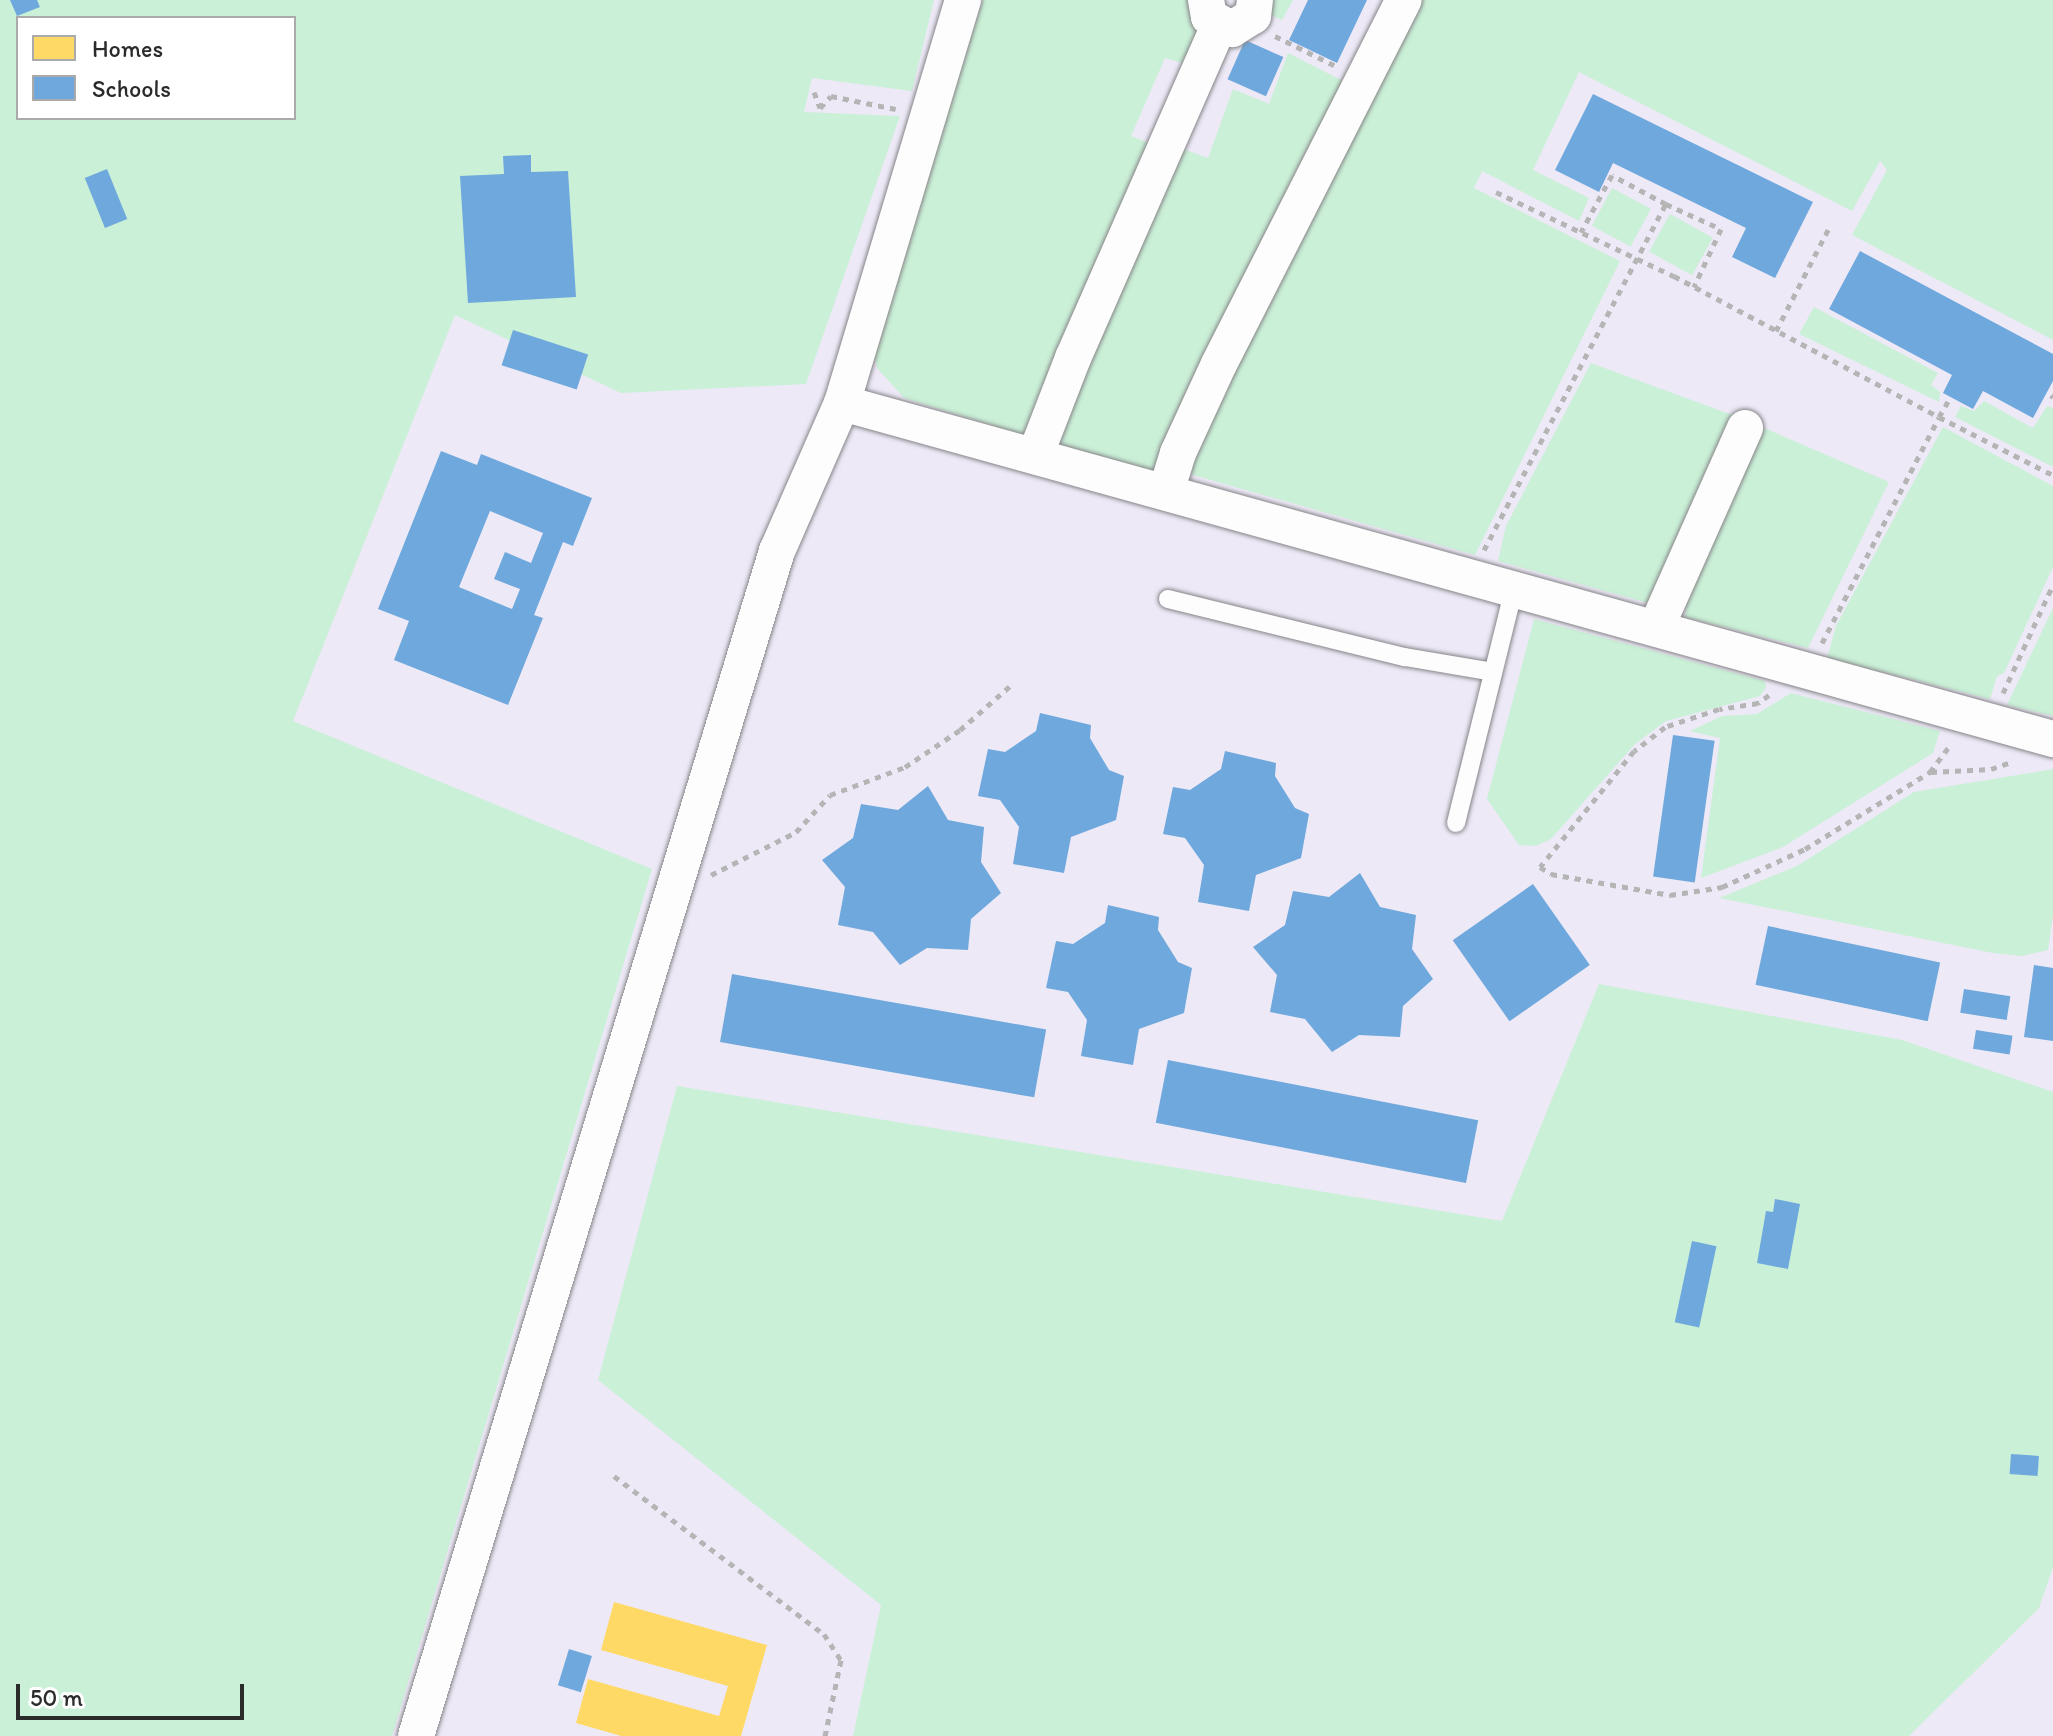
<!DOCTYPE html>
<style>
body{margin:0}
#map{position:relative;width:2053px;height:1736px;overflow:hidden;background:#f5f3f9;font-family:Itim,sans-serif}
div>[style]{position:absolute}
.built>*{inset:0;background:#ede9f7}
.green>*{inset:0;background:#caf0d7;transform-origin:0 0}
.homes>*{inset:0;background:#ffd966}
.schools>*{inset:0;background:#6fa8dc;transform-origin:0 0}
.path>*{height:5px;margin-top:-2.5px;transform-origin:0;background:repeating-linear-gradient(90deg,#b5b5b6 0 6px,transparent 0 12px)}
.roads{filter:drop-shadow(0 0 2px #868588) drop-shadow(0 0 2px #868588)}
.lane>*{height:18px;margin:-9px;padding:0 9px;transform-origin:9px;border-radius:9px;background:#fefdfe}
.street>*{height:36px;margin:-18px;padding:0 18px;transform-origin:18px;border-radius:18px;background:#fefdfe}
span{translate:-50% -50%;white-space:nowrap;text-align:center;line-height:1.15;-webkit-text-stroke:8px #fff;paint-order:stroke}
.legend{position:absolute;left:16px;top:16px;width:280px;height:104px;box-sizing:border-box;background:#fff;border:2px solid #aaa;margin:0;padding:10px 14px;list-style:none;font-size:24px;color:#2b2b2b}
.legend li{display:flex;align-items:center;gap:16px;height:40px}
.legend b{width:40px;border:2px solid #aaa}
.scale{position:absolute;left:16px;top:1684px;width:228px;height:36px;box-sizing:border-box;border:4px solid #2b2b2b;border-top:0;padding-left:10px;font-size:24px;line-height:28px;white-space:nowrap;color:#2b2b2b;-webkit-text-stroke:6px #fff;paint-order:stroke}
</style>
<div id="map">
<div class="built">
<i style="clip-path:polygon(evenodd,0 0,2053px 0,2053px 1736px,0 1736px,0 0,18px 18px,294px 18px,294px 118px,18px 118px,18px 18px)"></i>
</div>
<div class="green">
<i style="clip-path:polygon(evenodd,0 0,934px 0,912px 91px,812px 78px,804px 112px,900px 116px,806px 384px,621px 393px,455px 315px,293px 721px,652px 869px,392px 1736px,0 1736px,0 0,18px 18px,294px 18px,294px 118px,18px 118px,18px 18px)"></i>
<i style="clip-path:polygon(983px 0,1200px 0,1211px 28px,1192px 66px,1165px 58px,1131px 136px,1149px 143px,1026px 436px,904px 398px,877px 368px,871px 338px)"></i>
<i style="clip-path:polygon(1262px 0,1293px 0,1282px 20px,1261px 11px)"></i>
<i style="clip-path:polygon(1422px 0,2053px 0,2053px 340px,1852px 235px,1887px 170px,1880px 161px,1852px 211px,1579px 72px,1533px 170px,1589px 198px,1579px 221px,1482px 171px,1474px 188px,1620px 261px,1475px 555px,1186px 473px,1242px 351px)"></i>
<i style="clip-path:polygon(1288px 53px,1345px 82px,1159px 477px,1051px 442px,1175px 146px,1208px 158px,1233px 89px,1269px 104px)"></i>
<i style="left:1612px;top:188px;width:44px;height:43px;rotate:28deg"></i>
<i style="left:1670px;top:214px;width:49px;height:43px;rotate:29deg"></i>
<i style="clip-path:polygon(1814px 307px,1938px 373px,1931px 385px,1940px 392px,1939px 402px,1799px 334px)"></i>
<i style="clip-path:polygon(1591px 363px,1732px 415px,1648px 603px,1498px 561px,1506px 526px)"></i>
<i style="clip-path:polygon(1984px 401px,2033px 428px,2047px 406px,2053px 408px,2053px 467px,1955px 417px,1961px 406px,1974px 411px)"></i>
<i style="clip-path:polygon(1762px 427px,1889px 482px,1808px 648px,1685px 617px,1689px 590px)"></i>
<i style="clip-path:polygon(1943px 427px,2053px 486px,2053px 567px,2004px 673px,1997px 676px,1990px 699px,1827px 658px,1836px 626px)"></i>
<i style="clip-path:polygon(2053px 608px,2053px 716px,2007px 705px)"></i>
<i style="clip-path:polygon(1534px 619px,1765px 681px,1766px 687px,1760px 696px,1666px 721px,1635px 744px,1551px 839px,1536px 846px,1519px 845px,1487px 799px)"></i>
<i style="clip-path:polygon(1791px 693px,1940px 731px,1933px 753px,1783px 847px,1701px 878px,1720px 738px,1690px 731px,1722px 716px,1757px 714px)"></i>
<i style="clip-path:polygon(2053px 769px,2053px 914px,2048px 950px,2022px 956px,1993px 953px,1719px 898px,1797px 866px,1914px 792px)"></i>
<i style="clip-path:polygon(1599px 984px,1902px 1040px,2053px 1092px,2053px 1567px,2039px 1608px,1909px 1736px,853px 1736px,881px 1605px,598px 1380px,677px 1086px,1502px 1221px)"></i>
</div>
<div class="homes">
<i style="clip-path:polygon(614px 1602px,767px 1645px,741px 1736px,621px 1736px,576px 1723px,588px 1679px,719px 1716px,728px 1686px,601px 1650px)"></i>
</div>
<div class="schools">
<i style="clip-path:polygon(10px 0,37px 0,40px 7px,17px 16px)"></i>
<i style="clip-path:polygon(1308px 0,1367px 0,1337px 63px,1289px 40px)"></i>
<i style="left:1245px;top:40px;width:42px;height:43px;rotate:24deg"></i>
<i style="clip-path:polygon(1593px 94px,1813px 202px,1775px 278px,1732px 257px,1746px 228px,1613px 163px,1599px 192px,1555px 170px)"></i>
<i style="clip-path:polygon(531px 155px,531px 172px,568px 171px,576px 297px,468px 303px,460px 176px,504px 174px,503px 156px)"></i>
<i style="left:107px;top:169px;width:54px;height:24px;rotate:68deg"></i>
<i style="clip-path:polygon(1860px 251px,2053px 354px,2053px 381px,2033px 418px,1983px 391px,1973px 409px,1943px 393px,1952px 375px,1829px 309px)"></i>
<i style="left:513px;top:330px;width:79px;height:37px;rotate:18deg"></i>
<i style="clip-path:polygon(evenodd,441px 451px,477px 465px,481px 454px,592px 498px,573px 546px,563px 542px,534px 615px,543px 618px,508px 705px,394px 660px,409px 621px,378px 609px,441px 451px,490px 511px,543px 533px,531px 563px,505px 552px,494px 579px,520px 589px,512px 609px,459px 587px,490px 511px)"></i>
<i style="clip-path:polygon(1040px 713px,1091px 725px,1090px 738px,1109px 770px,1124px 776px,1116px 820px,1071px 837px,1064px 873px,1013px 864px,1019px 827px,1000px 800px,978px 796px,988px 749px,1005px 752px,1036px 731px)"></i>
<i style="left:1673px;top:735px;width:42px;height:143px;rotate:8deg"></i>
<i style="clip-path:polygon(1225px 751px,1276px 763px,1275px 776px,1295px 808px,1309px 814px,1301px 858px,1256px 875px,1249px 911px,1198px 902px,1204px 865px,1185px 838px,1163px 834px,1173px 787px,1190px 790px,1221px 769px)"></i>
<i style="clip-path:polygon(928px 786px,948px 820px,984px 827px,981px 862px,1001px 893px,971px 919px,968px 950px,927px 948px,900px 965px,873px 932px,838px 925px,845px 887px,822px 860px,853px 838px,861px 804px,898px 810px)"></i>
<i style="clip-path:polygon(1360px 873px,1380px 907px,1416px 915px,1412px 949px,1433px 979px,1403px 1006px,1400px 1037px,1359px 1035px,1332px 1052px,1305px 1019px,1270px 1012px,1277px 975px,1253px 947px,1285px 925px,1293px 891px,1329px 897px)"></i>
<i style="left:1533px;top:884px;width:99px;height:98px;rotate:55deg"></i>
<i style="clip-path:polygon(1108px 905px,1159px 917px,1158px 930px,1178px 962px,1192px 968px,1184px 1013px,1139px 1029px,1133px 1065px,1081px 1056px,1087px 1020px,1068px 992px,1046px 988px,1056px 941px,1073px 944px,1105px 923px)"></i>
<i style="left:1768px;top:926px;width:176px;height:60px;rotate:12deg"></i>
<i style="clip-path:polygon(2034px 965px,2053px 968px,2053px 1041px,2024px 1037px)"></i>
<i style="left:732px;top:974px;width:319px;height:69px;rotate:10deg"></i>
<i style="left:1964px;top:989px;width:47px;height:24px;rotate:9deg"></i>
<i style="left:1976px;top:1030px;width:37px;height:19px;rotate:9deg"></i>
<i style="left:1168px;top:1060px;width:316px;height:64px;rotate:11deg"></i>
<i style="clip-path:polygon(1775px 1199px,1800px 1204px,1788px 1269px,1757px 1263px,1766px 1211px,1773px 1212px)"></i>
<i style="left:1692px;top:1241px;width:25px;height:83px;rotate:12deg"></i>
<i style="left:2011px;top:1454px;width:28px;height:20px;rotate:4deg"></i>
<i style="left:569px;top:1649px;width:24px;height:38px;rotate:17deg"></i>
</div>
<div class="path">
<i style="left:1275px;top:36px;width:66px;rotate:26.2deg"></i>
<i style="left:814px;top:92px;width:17px;rotate:69deg"></i>
<i style="left:820px;top:108px;width:16px;rotate:-47deg"></i>
<i style="left:831px;top:96px;width:66px;rotate:11.3deg"></i>
<i style="left:1496px;top:192px;width:197px;rotate:25.3deg"></i>
<i style="left:1674px;top:276px;width:300px;rotate:28deg"></i>
<i style="left:1939px;top:417px;width:22px;rotate:-60deg"></i>
<i style="left:1666px;top:204px;width:60px;rotate:24.4deg"></i>
<i style="left:1721px;top:229px;width:64px;rotate:115deg"></i>
<i style="left:1776px;top:331px;width:118px;rotate:-62.8deg"></i>
<i style="left:2051px;top:395px;width:3px;rotate:45deg"></i>
<i style="left:1484px;top:550px;width:391px;rotate:-62.3deg"></i>
<i style="left:1666px;top:204px;width:61px;rotate:-151.8deg"></i>
<i style="left:1612px;top:175px;width:65px;rotate:118.5deg"></i>
<i style="left:1822px;top:643px;width:254px;rotate:-62.6deg"></i>
<i style="left:1939px;top:417px;width:128px;rotate:27deg"></i>
<i style="left:2003px;top:693px;width:119px;rotate:-65.2deg"></i>
<i style="left:1769px;top:695px;width:14px;rotate:144deg"></i>
<i style="left:1758px;top:703px;width:39px;rotate:171deg"></i>
<i style="left:1719px;top:709px;width:57px;rotate:161.6deg"></i>
<i style="left:1665px;top:727px;width:39px;rotate:142deg"></i>
<i style="left:1634px;top:751px;width:149px;rotate:129deg"></i>
<i style="left:1540px;top:867px;width:13px;rotate:32deg"></i>
<i style="left:1551px;top:874px;width:121px;rotate:10deg"></i>
<i style="left:1670px;top:895px;width:53px;rotate:-8.7deg"></i>
<i style="left:1722px;top:887px;width:91px;rotate:-24.6deg"></i>
<i style="left:1805px;top:849px;width:147px;rotate:-31.6deg"></i>
<i style="left:1930px;top:772px;width:35px;rotate:-53deg"></i>
<i style="left:1931px;top:772px;width:60px;rotate:-2.9deg"></i>
<i style="left:1991px;top:769px;width:21px;rotate:-19deg"></i>
<i style="left:711px;top:875px;width:95px;rotate:-26.8deg"></i>
<i style="left:796px;top:832px;width:50px;rotate:-47.4deg"></i>
<i style="left:830px;top:795px;width:80px;rotate:-20.5deg"></i>
<i style="left:905px;top:767px;width:66px;rotate:-33.9deg"></i>
<i style="left:960px;top:730px;width:68px;rotate:-41.4deg"></i>
<i style="left:614px;top:1476px;width:263px;rotate:37deg"></i>
<i style="left:824px;top:1634px;width:31px;rotate:57deg"></i>
<i style="left:841px;top:1660px;width:78px;rotate:101.9deg"></i>
</div>
<div class="roads">
<div class="lane">
<i style="left:1168px;top:599px;width:244px;rotate:13.8deg"></i>
<i style="left:1405px;top:657px;width:89px;rotate:9.7deg"></i>
<i style="left:1456px;top:823px;width:241px;rotate:-76.1deg"></i>
</div>
<div class="street">
<i style="left:963px;top:0;width:421px;rotate:106.7deg"></i>
<i style="left:842px;top:403px;width:1257px;rotate:15.51deg"></i>
<i style="left:1206px;top:0;width:17px;rotate:80deg"></i>
<i style="left:1209px;top:17px;width:26px;rotate:28deg"></i>
<i style="left:1232px;top:29px;width:25px;rotate:-32deg"></i>
<i style="left:1253px;top:16px;width:16px;rotate:-83deg"></i>
<i style="left:1035px;top:456px;width:105px;rotate:-68.8deg"></i>
<i style="left:1073px;top:358px;width:363px;rotate:-66.3deg"></i>
<i style="left:1166px;top:492px;width:41px;rotate:-72.9deg"></i>
<i style="left:1178px;top:453px;width:98px;rotate:-65.3deg"></i>
<i style="left:1219px;top:364px;width:408px;rotate:-63.1deg"></i>
<i style="left:1656px;top:628px;width:219px;rotate:-66deg"></i>
<i style="left:416px;top:1736px;width:1239px;rotate:-73.06deg"></i>
<i style="left:777px;top:551px;width:162px;rotate:-66.3deg"></i>
</div>
</div>
<ul class="legend">
<li><b style="height:22px;background:#ffd966"></b>Homes</li>
<li><b style="height:22px;background:#6fa8dc"></b>Schools</li>
</ul>
<div class="scale">50 m</div>
</div>
